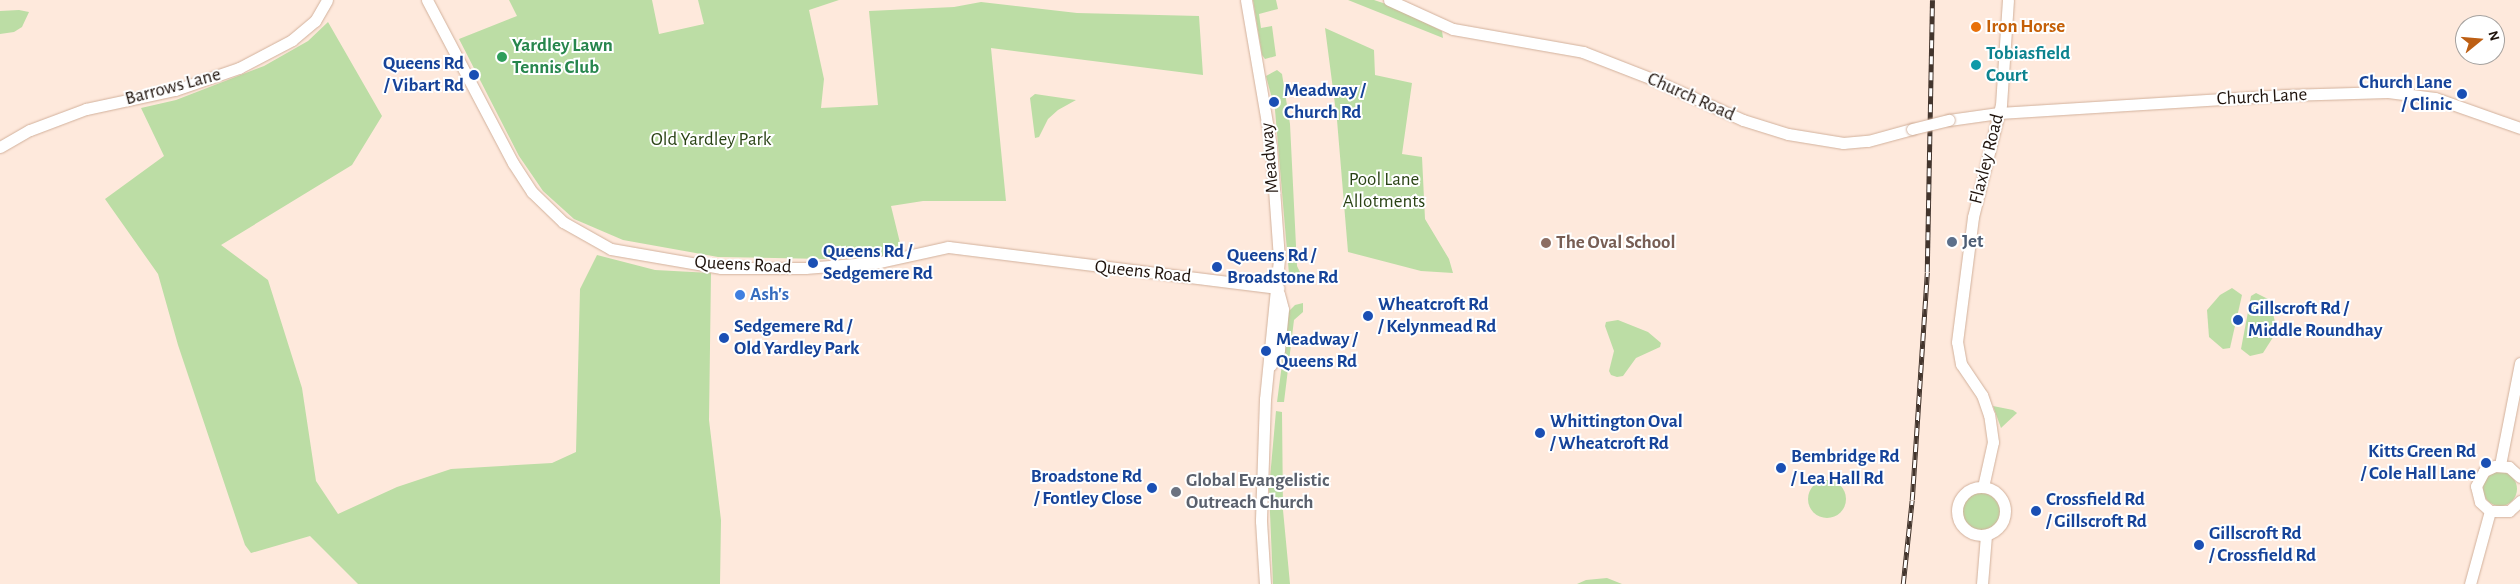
<!DOCTYPE html>
<style>
body{margin:0}
#map{position:relative;width:2520px;height:584px;overflow:hidden;background:#fee9dc;font-family:"Alegreya Sans",sans-serif}
div>[style]{position:absolute}
.green>*{inset:0;background:#bcdda5}
.round{border-radius:50%}
.roads{filter:drop-shadow(0 0 1px #d2b19c) drop-shadow(0 0 1px #d2b19c)}
.minor>*{height:11px;margin:-5.5px;padding:0 5.5px;transform-origin:5.5px;border-radius:5.5px;background:#fff}
.minor>.ring{margin:-5.5px;padding:0;box-sizing:content-box;background:none;border:11px solid #fff;border-radius:50%}
.rail>*{height:4.5px;margin-top:-2.25px;transform-origin:0;background:repeating-linear-gradient(90deg,#fff 0 8px,#43352d 0 16px);box-sizing:border-box;border-block:1px solid #43352d}
.bridges{filter:drop-shadow(0 0 1px #d2b19c) drop-shadow(0 0 1px #d2b19c)}
.minor-bridge>*{height:11px;margin:-5.5px;padding:0 5.5px;transform-origin:5.5px;border-radius:5.5px;background:#fff}
.dots>*{width:14px;height:14px;translate:-50% -50%;box-sizing:border-box;border:2px solid #fff;border-radius:50%}
span{translate:-50% -50%;white-space:nowrap;text-align:center;line-height:1.15;-webkit-text-stroke:4px #fff;paint-order:stroke}
.food-label{font-size:19px;color:#c56008;font-weight:700}
.left{translate:0 -50%;text-align:left}
.leisure-label{font-size:19px;color:#27864d;font-weight:700}
.culture-label{font-size:19px;color:#0d838f;font-weight:700}
.transit-label{font-size:19px;color:#164399;font-weight:700}
.right{translate:-100% -50%;text-align:right}
.street-label{font-size:19px;color:#1f130c}
.park-label{font-size:19px;color:#2a4315}
.service-label{font-size:19px;color:#4e5e75;font-weight:700}
.education-label{font-size:19px;color:#785e54;font-weight:700}
.shop-label{font-size:19px;color:#366cbe;font-weight:700}
.worship-label{font-size:19px;color:#5b616d;font-weight:700}
.north{position:absolute;left:2455px;top:15px;width:50px;height:50px;box-sizing:border-box;background:#fff;border:1px solid #a5a19e;border-radius:50%;rotate:73deg;font-size:14px;font-weight:700;line-height:20px;text-align:center;color:#1f130c}
.north::after{content:'';display:block;margin:auto;width:18px;height:22px;background:#bd5f14;clip-path:polygon(50% 0,100% 100%,50% 72%,0 100%)}
</style>
<div id="map">
<div class="green">
<i style="clip-path:polygon(509px 0,652px 0,659px 34px,704px 24px,698px 0,839px 0,809px 10px,824px 79px,821px 108px,878px 105px,869px 11px,954px 7px,981px 2px,1077px 13px,1199px 16px,1203px 75px,991px 48px,1006px 201px,923px 201px,891px 206px,903px 255px,824px 259px,718px 257px,623px 240px,574px 219px,543px 191px,519px 156px,459px 39px,517px 16px)"></i>
<i style="clip-path:polygon(1253px 0,1276px 0,1278px 9px,1259px 14px,1261px 28px,1272px 26px,1276px 56px,1265px 59px,1262px 55px)"></i>
<i style="clip-path:polygon(1348px 0,1374px 0,1389px 5px,1442px 31px,1443px 38px)"></i>
<i style="clip-path:polygon(19px 10px,29px 12px,22px 27px,14px 32px,0 34px,0 11px)"></i>
<i style="clip-path:polygon(328px 22px,382px 116px,352px 165px,221px 245px,268px 280px,302px 388px,316px 481px,338px 514px,397px 487px,451px 469px,552px 463px,576px 452px,580px 289px,597px 255px,655px 270px,711px 273px,709px 420px,721px 520px,720px 584px,358px 584px,310px 536px,251px 553px,245px 545px,178px 345px,158px 274px,105px 199px,164px 156px,141px 108px,176px 100px,264px 66px,308px 41px)"></i>
<i style="clip-path:polygon(1325px 28px,1374px 50px,1375px 75px,1412px 83px,1402px 154px,1422px 157px,1425px 219px,1449px 259px,1453px 273px,1421px 271px,1348px 252px,1337px 120px)"></i>
<i style="clip-path:polygon(1277px 70px,1282px 74px,1290px 124px,1297px 266px,1302px 276px,1301px 285px,1291px 281px,1289px 274px,1275px 110px,1266px 76px)"></i>
<i style="clip-path:polygon(1035px 94px,1076px 100px,1058px 110px,1048px 119px,1039px 137px,1035px 138px,1030px 98px)"></i>
<i style="clip-path:polygon(2232px 288px,2242px 295px,2230px 348px,2223px 349px,2209px 337px,2207px 310px,2220px 295px)"></i>
<i style="clip-path:polygon(2256px 293px,2270px 300px,2277px 331px,2263px 353px,2250px 356px,2241px 349px,2251px 296px)"></i>
<i style="clip-path:polygon(1303px 303px,1303px 312px,1294px 320px,1284px 402px,1277px 402px,1289px 311px,1295px 305px)"></i>
<i style="clip-path:polygon(1618px 320px,1648px 332px,1661px 343px,1660px 347px,1636px 358px,1623px 376px,1617px 377px,1611px 375px,1609px 371px,1614px 351px,1605px 326px,1606px 322px)"></i>
<i style="clip-path:polygon(1993px 406px,2013px 410px,2017px 413px,2001px 428px)"></i>
<i style="clip-path:polygon(1276px 411px,1282px 412px,1283px 510px,1290px 584px,1273px 584px,1269px 489px)"></i>
<i class="round" style="left:2483px;top:472px;width:34px;height:34px"></i>
<i class="round" style="left:1808px;top:480px;width:38px;height:38px"></i>
<i class="round" style="left:1962px;top:493px;width:38px;height:38px"></i>
<i style="clip-path:polygon(1607px 578px,1622px 584px,1577px 584px,1586px 580px)"></i>
</div>
<div class="roads">
<div class="minor">
<i style="left:427px;top:0;width:184px;rotate:62.2deg"></i>
<i style="left:513px;top:163px;width:35px;rotate:57deg"></i>
<i style="left:532px;top:192px;width:43px;rotate:44.1deg"></i>
<i style="left:563px;top:222px;width:55px;rotate:29.4deg"></i>
<i style="left:611px;top:249px;width:112px;rotate:9.8deg"></i>
<i style="left:721px;top:268px;width:84px"></i>
<i style="left:805px;top:268px;width:75px;rotate:-4.6deg"></i>
<i style="left:880px;top:262px;width:70px;rotate:-12.4deg"></i>
<i style="left:948px;top:247px;width:333px;rotate:7.1deg"></i>
<i style="left:1246px;top:0;width:149px;rotate:80.3deg"></i>
<i style="left:1271px;top:147px;width:112px;rotate:85.9deg"></i>
<i style="left:1279px;top:259px;width:141px;rotate:95.7deg"></i>
<i style="left:1265px;top:399px;width:122px;rotate:91.9deg"></i>
<i style="left:1261px;top:521px;width:63px;rotate:86.4deg"></i>
<i style="left:1389px;top:0;width:70px;rotate:24.4deg"></i>
<i style="left:1453px;top:29px;width:132px;rotate:10deg"></i>
<i style="left:1583px;top:52px;width:72px;rotate:21.2deg"></i>
<i style="left:1650px;top:78px;width:102px;rotate:24.3deg"></i>
<i style="left:1743px;top:120px;width:47px;rotate:17.3deg"></i>
<i style="left:1788px;top:134px;width:56px;rotate:9.3deg"></i>
<i style="left:1843px;top:143px;width:25px;rotate:-5deg"></i>
<i style="left:1868px;top:141px;width:46px;rotate:-15.3deg"></i>
<i style="left:1949px;top:120px;width:50px;rotate:-8deg"></i>
<i style="left:1999px;top:113px;width:288px;rotate:-3.6deg"></i>
<i style="left:2286px;top:95px;width:102px;rotate:-1.7deg"></i>
<i style="left:2388px;top:92px;width:47px;rotate:7.3deg"></i>
<i style="left:2435px;top:98px;width:90px;rotate:19.4deg"></i>
<i style="left:0;top:147px;width:34px;rotate:-30deg"></i>
<i style="left:30px;top:130px;width:60px;rotate:-20.6deg"></i>
<i style="left:86px;top:109px;width:91px;rotate:-12.1deg"></i>
<i style="left:175px;top:90px;width:68px;rotate:-19deg"></i>
<i style="left:239px;top:68px;width:60px;rotate:-27.8deg"></i>
<i style="left:292px;top:40px;width:30px;rotate:-40deg"></i>
<i style="left:315px;top:21px;width:24px;rotate:-60deg"></i>
<i style="left:1271px;top:365px;width:17px;rotate:-62deg"></i>
<i style="left:1279px;top:350px;width:41px;rotate:-84.4deg"></i>
<i style="left:1283px;top:309px;width:16px;rotate:-105deg"></i>
<i style="left:2500px;top:465px;width:104px;rotate:-78.9deg"></i>
<i style="left:2520px;top:477px;width:15px;rotate:-138deg"></i>
<i style="left:2509px;top:467px;width:14px;rotate:-176deg"></i>
<i style="left:2495px;top:466px;width:12px;rotate:156deg"></i>
<i style="left:2484px;top:471px;width:17px;rotate:118deg"></i>
<i style="left:2476px;top:486px;width:16px;rotate:76deg"></i>
<i style="left:2480px;top:502px;width:13px;rotate:42deg"></i>
<i style="left:2490px;top:511px;width:19px"></i>
<i style="left:2509px;top:511px;width:15px;rotate:-42deg"></i>
<i style="left:1983px;top:487px;width:46px;rotate:-77.5deg"></i>
<i style="left:1993px;top:442px;width:27px;rotate:-98deg"></i>
<i style="left:1989px;top:415px;width:21px;rotate:-109deg"></i>
<i style="left:1982px;top:395px;width:37px;rotate:-124deg"></i>
<i style="left:1961px;top:364px;width:22px;rotate:-100deg"></i>
<i style="left:1957px;top:342px;width:126px;rotate:-82.7deg"></i>
<i style="left:1973px;top:217px;width:115px;rotate:-76deg"></i>
<i style="left:2001px;top:105px;width:105px;rotate:-86.2deg"></i>
<i class="ring" style="left:1957px;top:487px;width:37px;height:37px"></i>
<i style="left:1982px;top:584px;width:49px;rotate:-85.3deg"></i>
<i style="left:2470px;top:584px;width:76px;rotate:-74.7deg"></i>
</div>
</div>
<div class="rail">
<i style="left:1903px;top:584px;width:84px;rotate:-83.9deg"></i>
<i style="left:1912px;top:500px;width:228px;rotate:-86.2deg"></i>
<i style="left:1927px;top:272px;width:272px;rotate:-88.9deg"></i>
</div>
<div class="bridges">
<div class="minor-bridge">
<i style="left:1912px;top:129px;width:38px;rotate:-14deg"></i>
</div>
</div>
<div class="dots">
<i style="left:1976px;top:27px;background:#e8710a"></i>
<i style="left:502px;top:57px;background:#2e9e5b"></i>
<i style="left:1976px;top:65px;background:#0f9aa8"></i>
<i style="left:474px;top:75px;background:#1a4fb4"></i>
<i style="left:2462px;top:94px;background:#1a4fb4"></i>
<i style="left:1274px;top:102px;background:#1a4fb4"></i>
<i style="left:1952px;top:242px;background:#5c6f8a"></i>
<i style="left:1546px;top:243px;background:#8d6e63"></i>
<i style="left:813px;top:263px;background:#1a4fb4"></i>
<i style="left:1217px;top:267px;background:#1a4fb4"></i>
<i style="left:740px;top:295px;background:#3f7fe0"></i>
<i style="left:1368px;top:316px;background:#1a4fb4"></i>
<i style="left:2238px;top:320px;background:#1a4fb4"></i>
<i style="left:724px;top:338px;background:#1a4fb4"></i>
<i style="left:1266px;top:351px;background:#1a4fb4"></i>
<i style="left:1540px;top:433px;background:#1a4fb4"></i>
<i style="left:2486px;top:463px;background:#1a4fb4"></i>
<i style="left:1781px;top:468px;background:#1a4fb4"></i>
<i style="left:1152px;top:488px;background:#1a4fb4"></i>
<i style="left:1176px;top:492px;background:#6b7280"></i>
<i style="left:2036px;top:511px;background:#1a4fb4"></i>
<i style="left:2199px;top:545px;background:#1a4fb4"></i>
</div>
<div class="food-label">
<span class="left" style="left:1986px;top:27px">Iron Horse</span>
</div>
<div class="leisure-label">
<span class="left" style="left:512px;top:57px">Yardley Lawn<br>Tennis Club</span>
</div>
<div class="culture-label">
<span class="left" style="left:1986px;top:65px">Tobiasfield<br>Court</span>
</div>
<div class="transit-label">
<span class="right" style="left:464px;top:75px">Queens Rd<br>/ Vibart Rd</span>
<span class="right" style="left:2452px;top:94px">Church Lane<br>/ Clinic</span>
<span class="left" style="left:1284px;top:102px">Meadway /<br>Church Rd</span>
<span class="left" style="left:823px;top:263px">Queens Rd /<br>Sedgemere Rd</span>
<span class="left" style="left:1227px;top:267px">Queens Rd /<br>Broadstone Rd</span>
<span class="left" style="left:1378px;top:316px">Wheatcroft Rd<br>/ Kelynmead Rd</span>
<span class="left" style="left:2248px;top:320px">Gillscroft Rd /<br>Middle Roundhay</span>
<span class="left" style="left:734px;top:338px">Sedgemere Rd /<br>Old Yardley Park</span>
<span class="left" style="left:1276px;top:351px">Meadway /<br>Queens Rd</span>
<span class="left" style="left:1550px;top:433px">Whittington Oval<br>/ Wheatcroft Rd</span>
<span class="right" style="left:2476px;top:463px">Kitts Green Rd<br>/ Cole Hall Lane</span>
<span class="left" style="left:1791px;top:468px">Bembridge Rd<br>/ Lea Hall Rd</span>
<span class="right" style="left:1142px;top:488px">Broadstone Rd<br>/ Fontley Close</span>
<span class="left" style="left:2046px;top:511px">Crossfield Rd<br>/ Gillscroft Rd</span>
<span class="left" style="left:2209px;top:545px">Gillscroft Rd<br>/ Crossfield Rd</span>
</div>
<div class="street-label">
<span style="left:173px;top:87px;rotate:-15deg">Barrows Lane</span>
<span style="left:1691px;top:97px;rotate:24deg">Church Road</span>
<span style="left:2262px;top:97px;rotate:-3deg">Church Lane</span>
<span style="left:1270px;top:158px;rotate:-95deg">Meadway</span>
<span style="left:1987px;top:159px;rotate:-76deg">Flaxley Road</span>
<span style="left:743px;top:265px;rotate:3deg">Queens Road</span>
<span style="left:1143px;top:272px;rotate:6deg">Queens Road</span>
</div>
<div class="park-label">
<span style="left:711px;top:140px">Old Yardley Park</span>
<span style="left:1384px;top:191px">Pool Lane<br>Allotments</span>
</div>
<div class="service-label">
<span class="left" style="left:1962px;top:242px">Jet</span>
</div>
<div class="education-label">
<span class="left" style="left:1556px;top:243px">The Oval School</span>
</div>
<div class="shop-label">
<span class="left" style="left:750px;top:295px">Ash's</span>
</div>
<div class="worship-label">
<span class="left" style="left:1186px;top:492px">Global Evangelistic<br>Outreach Church</span>
</div>
<div class="north">N</div>
</div>
